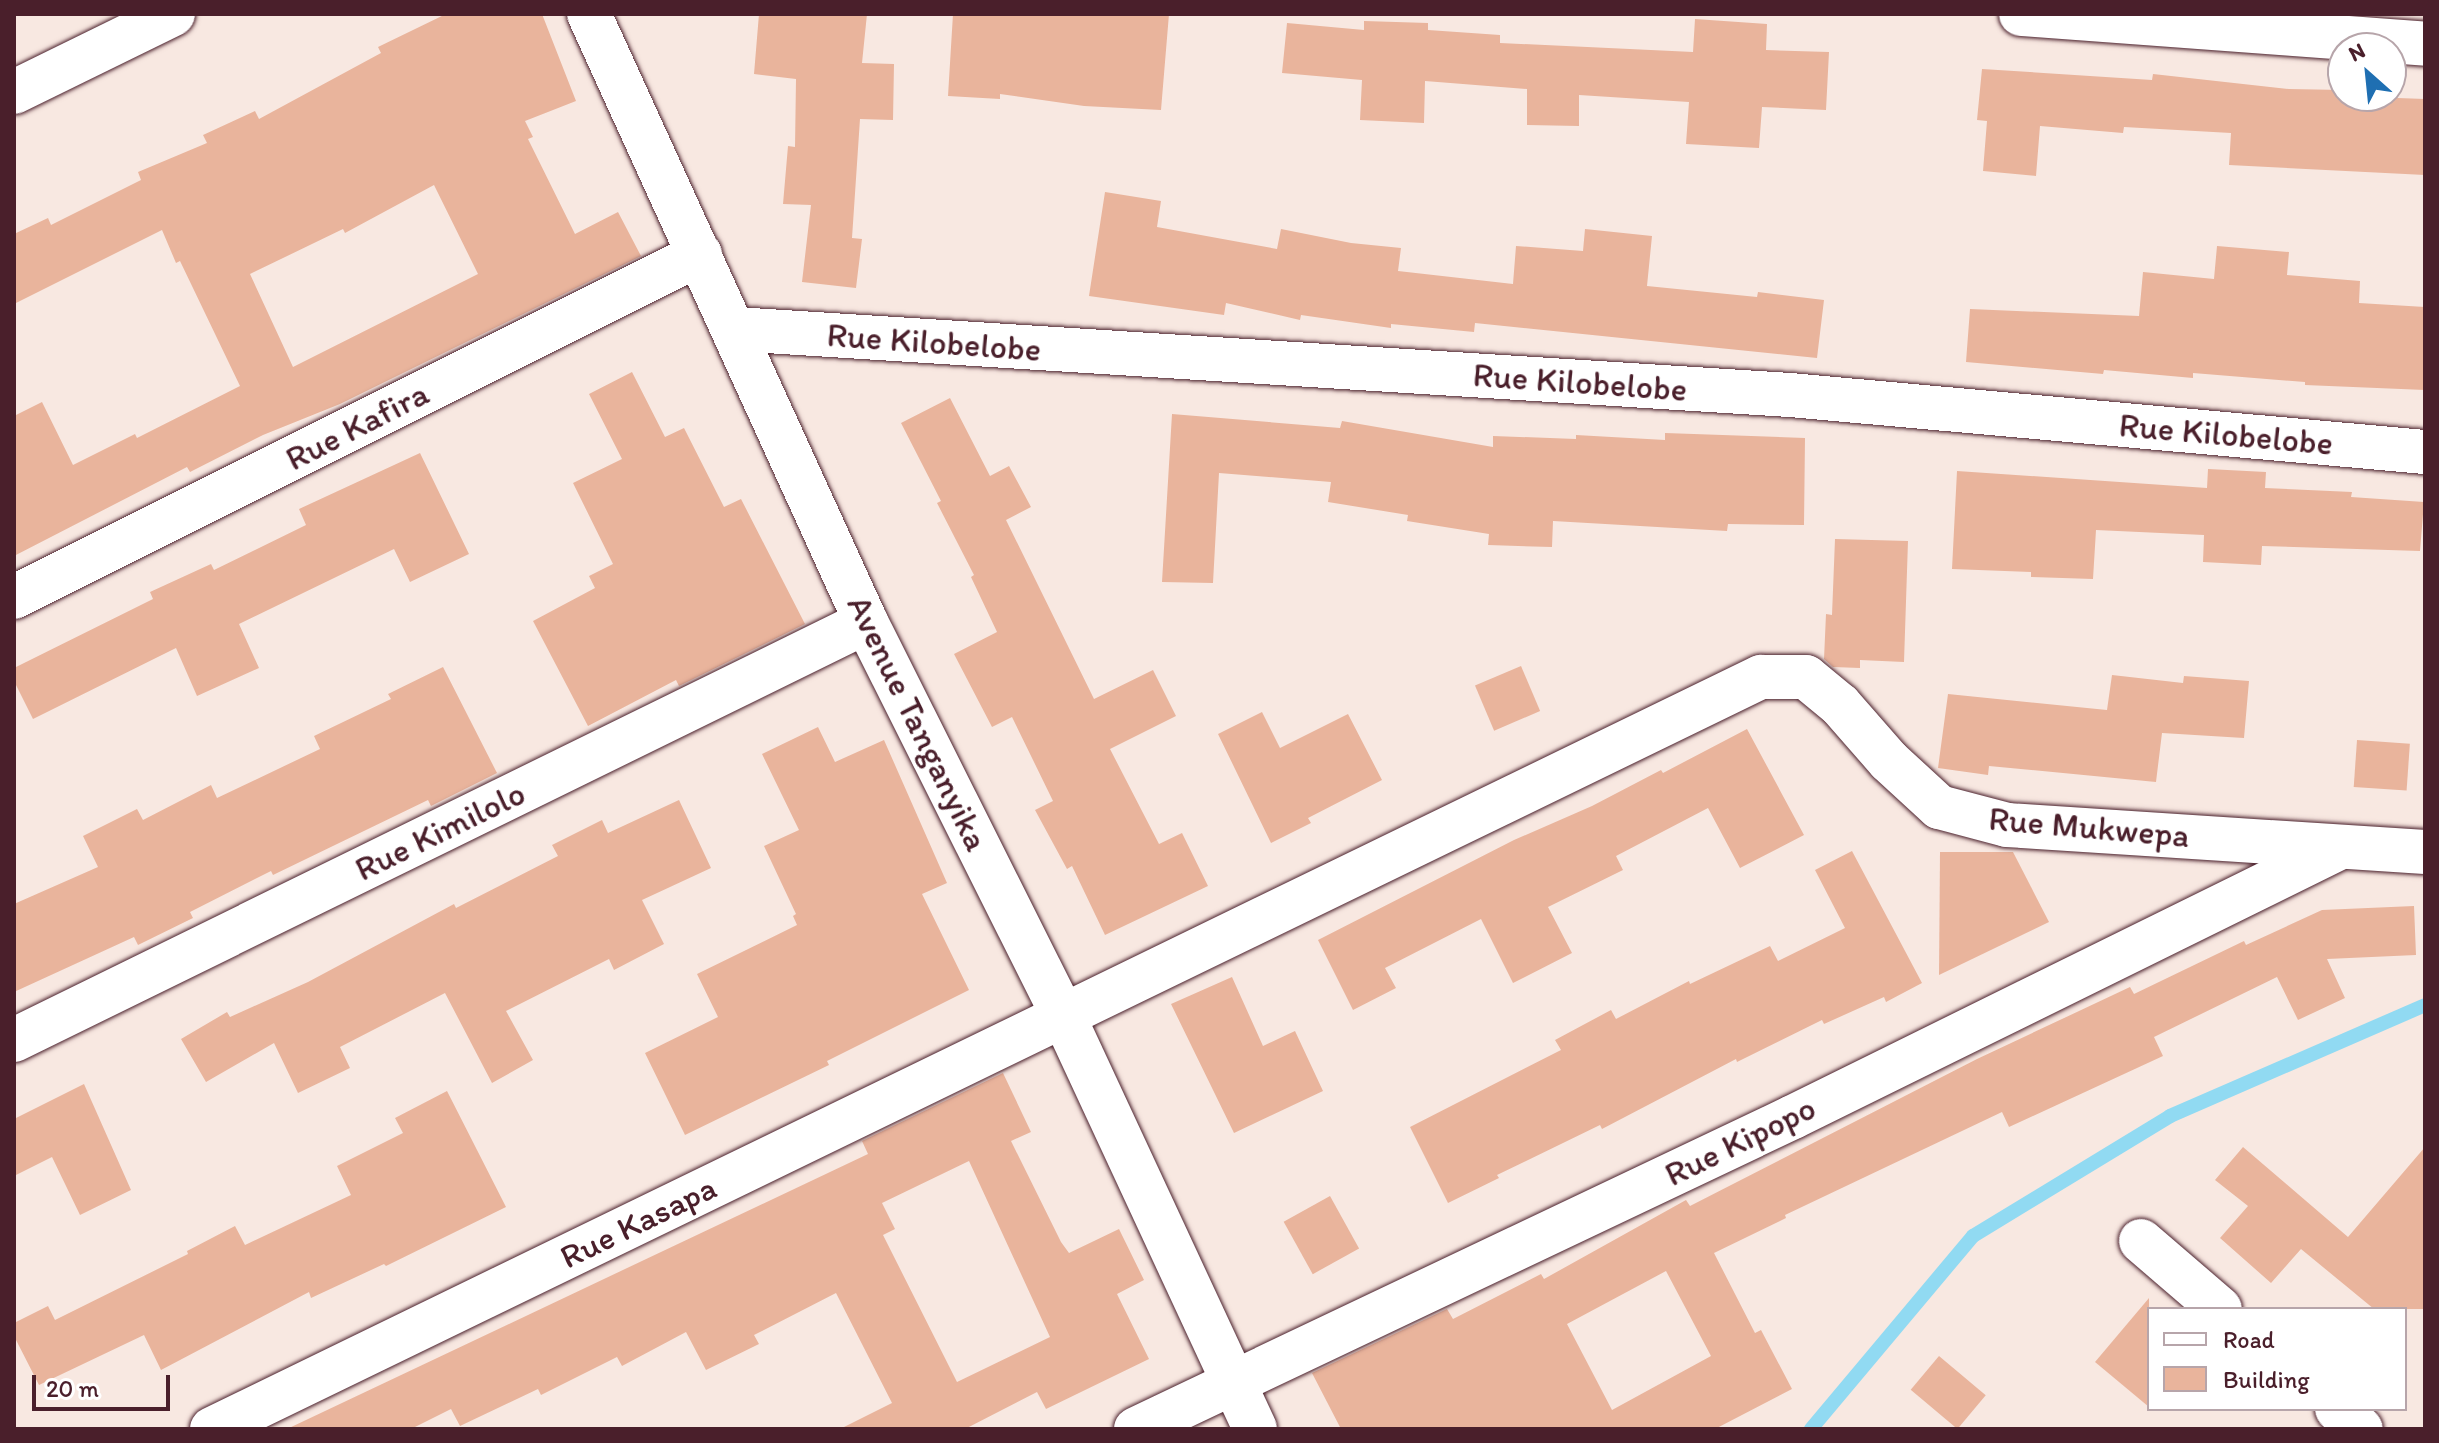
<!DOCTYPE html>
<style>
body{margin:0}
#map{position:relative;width:2439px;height:1443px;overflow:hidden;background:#f8e8e1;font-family:Itim,sans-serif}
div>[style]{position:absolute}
.stream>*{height:14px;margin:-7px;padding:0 7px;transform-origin:7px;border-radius:7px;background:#91daf2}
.building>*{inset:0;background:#e9b49c;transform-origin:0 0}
.roads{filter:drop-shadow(0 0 2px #4a1f2b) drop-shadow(0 0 2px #4a1f2b)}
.minor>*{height:44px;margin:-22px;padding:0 22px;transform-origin:22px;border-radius:22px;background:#fff}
span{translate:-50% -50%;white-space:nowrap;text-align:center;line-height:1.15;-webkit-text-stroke:6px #fff;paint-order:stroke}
.street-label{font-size:34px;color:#4a1f2b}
.frame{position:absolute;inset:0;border:16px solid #4a1f2b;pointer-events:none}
.legend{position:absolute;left:2147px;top:1307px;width:260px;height:104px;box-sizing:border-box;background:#fff;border:2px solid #b7a5aa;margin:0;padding:10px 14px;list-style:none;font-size:24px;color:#4a1f2b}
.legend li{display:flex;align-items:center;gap:16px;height:40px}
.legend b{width:40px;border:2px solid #b7a5aa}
.north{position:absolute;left:2327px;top:32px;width:80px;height:80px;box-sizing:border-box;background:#fff;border:2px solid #b7a5aa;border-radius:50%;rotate:333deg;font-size:22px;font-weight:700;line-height:32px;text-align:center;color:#4a1f2b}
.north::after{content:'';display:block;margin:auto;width:28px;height:36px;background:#1f6fb2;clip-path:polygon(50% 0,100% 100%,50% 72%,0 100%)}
.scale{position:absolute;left:32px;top:1375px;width:138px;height:36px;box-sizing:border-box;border:4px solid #4a1f2b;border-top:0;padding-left:10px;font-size:24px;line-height:28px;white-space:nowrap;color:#4a1f2b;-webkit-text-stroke:6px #fff;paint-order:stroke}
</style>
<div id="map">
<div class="stream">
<i style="left:1811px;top:1429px;width:252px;rotate:-50deg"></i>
<i style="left:1973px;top:1236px;width:231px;rotate:-31.3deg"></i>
<i style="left:2170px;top:1116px;width:278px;rotate:-23.5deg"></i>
</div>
<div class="building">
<i style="clip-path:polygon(evenodd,446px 14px,542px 14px,576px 101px,525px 121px,533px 137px,528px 139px,575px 234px,618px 212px,641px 256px,340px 404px,263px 435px,190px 472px,187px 467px,14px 556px,14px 416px,42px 402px,73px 465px,135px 434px,137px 438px,240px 386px,180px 261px,176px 263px,162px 230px,14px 304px,14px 234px,48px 218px,51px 225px,141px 180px,138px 172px,207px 143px,203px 135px,255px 111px,259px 119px,381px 53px,378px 47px,446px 14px,434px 185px,478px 274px,293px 367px,250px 274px,343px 229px,345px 233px,434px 185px)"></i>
<i style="clip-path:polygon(759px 14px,867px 14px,862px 63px,894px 64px,893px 120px,860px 119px,852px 238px,862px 239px,856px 288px,802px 282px,811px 205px,783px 204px,788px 146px,795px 147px,796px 79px,754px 74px)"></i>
<i style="clip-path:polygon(953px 14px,1169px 14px,1161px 110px,1084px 106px,1000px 94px,1000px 99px,948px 96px)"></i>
<i style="clip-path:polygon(1695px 19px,1767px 24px,1766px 50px,1829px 52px,1826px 110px,1762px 107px,1759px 148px,1686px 144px,1689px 102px,1579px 95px,1579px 126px,1527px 125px,1527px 89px,1425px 81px,1424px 123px,1360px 120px,1362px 80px,1282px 73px,1287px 23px,1364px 30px,1364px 21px,1428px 23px,1428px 30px,1500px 35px,1500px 43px,1693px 52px)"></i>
<i style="clip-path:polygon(1982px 69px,2152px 80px,2153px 74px,2289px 89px,2343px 90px,2343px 96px,2425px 99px,2425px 175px,2229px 165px,2231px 133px,2124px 127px,2123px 133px,2040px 126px,2036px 176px,1983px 171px,1987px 121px,1977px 120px)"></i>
<i style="clip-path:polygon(1105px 192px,1161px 201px,1157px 227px,1277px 249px,1281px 229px,1351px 243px,1401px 248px,1398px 271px,1513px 284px,1516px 246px,1583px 251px,1585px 229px,1652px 236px,1647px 286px,1757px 297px,1758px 292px,1824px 300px,1817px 358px,1475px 323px,1474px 332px,1391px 324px,1391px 328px,1301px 315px,1300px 320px,1226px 303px,1224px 315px,1089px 296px)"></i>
<i style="clip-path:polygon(2217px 246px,2289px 252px,2287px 275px,2360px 281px,2359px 303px,2425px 307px,2425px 390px,2305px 385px,2305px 382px,2193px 373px,2193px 378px,2104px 370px,2103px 374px,1966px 362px,1970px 309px,2139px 316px,2143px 272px,2214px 279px)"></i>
<i style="clip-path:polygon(632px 372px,665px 437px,684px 428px,724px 507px,741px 499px,805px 624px,679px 686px,676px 680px,588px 726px,533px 621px,595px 588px,589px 576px,613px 564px,573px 483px,622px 459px,589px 394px)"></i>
<i style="clip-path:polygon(950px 398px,990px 476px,1009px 466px,1031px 507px,1006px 520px,1094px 699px,1153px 670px,1176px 716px,1110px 749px,1159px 844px,1182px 833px,1208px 886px,1105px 935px,1072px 866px,1067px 869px,1035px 810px,1053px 801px,1012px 717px,992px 727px,954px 654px,997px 632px,971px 577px,974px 575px,937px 503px,941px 501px,901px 423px)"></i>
<i style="clip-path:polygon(1172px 414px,1340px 428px,1342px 421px,1493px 447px,1493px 436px,1576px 439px,1576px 435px,1665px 440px,1665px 433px,1805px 438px,1804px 525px,1728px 524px,1727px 531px,1553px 521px,1552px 547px,1488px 545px,1489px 534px,1407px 521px,1408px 515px,1328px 502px,1331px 482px,1219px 473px,1213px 583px,1162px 582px)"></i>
<i style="clip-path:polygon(420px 453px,469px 554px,410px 582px,394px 549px,239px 624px,259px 668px,197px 696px,176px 648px,33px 719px,14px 681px,14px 668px,153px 599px,150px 592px,211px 564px,214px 570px,306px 525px,299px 509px)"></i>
<i style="clip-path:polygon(2208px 469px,2266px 472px,2265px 488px,2352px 492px,2351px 497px,2424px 502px,2420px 551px,2262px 546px,2261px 565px,2203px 562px,2204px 535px,2096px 530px,2093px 579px,2031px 577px,2031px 572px,1952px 569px,1957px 471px,2207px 488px)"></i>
<i style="clip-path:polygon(1835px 539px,1908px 541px,1904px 662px,1860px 660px,1860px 668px,1833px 667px,1824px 659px,1826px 614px,1832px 615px)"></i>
<i style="left:1521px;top:666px;width:49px;height:50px;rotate:67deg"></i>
<i style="clip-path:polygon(443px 667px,497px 773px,431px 806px,428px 800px,273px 875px,271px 871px,190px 912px,193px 918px,138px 945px,134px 937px,14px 992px,14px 904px,98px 867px,83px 836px,137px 809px,143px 820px,211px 785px,217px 798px,320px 749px,314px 736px,391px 699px,388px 694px)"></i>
<i style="clip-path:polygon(2112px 675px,2183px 683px,2184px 676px,2249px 681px,2244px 738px,2162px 733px,2156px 782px,1989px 766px,1988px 775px,1938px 768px,1948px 694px,2107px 710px)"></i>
<i style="clip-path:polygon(1262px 712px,1280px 748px,1348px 714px,1382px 780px,1308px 818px,1311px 823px,1271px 843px,1218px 734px)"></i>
<i style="clip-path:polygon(818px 727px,835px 762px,884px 740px,947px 883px,922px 894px,969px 990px,827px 1061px,829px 1065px,685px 1135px,645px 1053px,718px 1017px,697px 974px,797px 925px,793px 916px,796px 914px,764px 846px,799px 830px,762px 754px)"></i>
<i style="clip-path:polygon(1747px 729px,1804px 835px,1740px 868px,1708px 808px,1616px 856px,1623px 870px,1548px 907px,1572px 953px,1513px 983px,1481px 919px,1385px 968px,1396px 988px,1353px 1010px,1318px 940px,1514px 840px,1592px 806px,1661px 770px,1663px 773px)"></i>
<i style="left:2357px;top:740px;width:53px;height:47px;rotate:4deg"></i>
<i style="clip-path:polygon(679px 800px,711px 868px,642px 900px,664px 944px,614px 970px,609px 959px,506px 1011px,533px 1060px,492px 1083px,445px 993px,340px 1047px,350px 1068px,298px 1093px,274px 1043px,206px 1082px,181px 1039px,227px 1012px,230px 1017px,308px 982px,454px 904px,456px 908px,558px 856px,552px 845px,602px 820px,608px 833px)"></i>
<i style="clip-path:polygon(1852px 851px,1922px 983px,1886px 1002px,1884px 997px,1824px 1024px,1822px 1020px,1737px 1062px,1736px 1059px,1602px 1129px,1600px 1125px,1497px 1175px,1499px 1178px,1448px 1203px,1410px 1127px,1561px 1050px,1555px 1040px,1611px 1010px,1616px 1019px,1689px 981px,1690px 984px,1770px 946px,1778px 961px,1845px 928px,1815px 870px)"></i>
<i style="clip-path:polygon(1940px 852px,2013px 852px,2049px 922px,1939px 975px)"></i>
<i style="clip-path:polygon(evenodd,2414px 906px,2416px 955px,2327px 959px,2345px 998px,2298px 1020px,2277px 977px,2154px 1037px,2163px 1056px,2009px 1127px,2002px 1112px,1785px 1215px,1786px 1218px,1714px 1253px,1755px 1333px,1761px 1330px,1792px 1389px,1715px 1429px,1341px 1429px,1312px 1373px,1447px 1309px,1453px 1319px,1541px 1274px,1544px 1279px,1686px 1200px,1690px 1206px,1977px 1059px,2130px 987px,2134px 994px,2244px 941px,2246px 945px,2322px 910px,2414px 906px,1666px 1271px,1711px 1356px,1612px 1410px,1567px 1324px,1666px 1271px)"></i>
<i style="clip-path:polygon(1232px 977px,1263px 1046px,1295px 1031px,1323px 1091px,1234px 1133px,1171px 1004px)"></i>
<i style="clip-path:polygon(evenodd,1003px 1073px,1031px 1132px,1011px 1141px,1061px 1242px,1069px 1253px,1119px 1229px,1144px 1280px,1117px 1294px,1149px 1359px,1046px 1409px,1037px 1392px,965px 1429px,840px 1429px,892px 1403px,836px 1293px,754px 1335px,759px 1344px,706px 1370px,686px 1332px,622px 1366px,617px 1357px,541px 1395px,538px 1389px,460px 1426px,451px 1409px,411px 1429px,287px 1429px,868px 1154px,862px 1141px,1003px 1073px,969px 1161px,1050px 1337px,957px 1382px,883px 1235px,895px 1229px,882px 1203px,969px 1161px)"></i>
<i style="clip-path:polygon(84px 1084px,131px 1190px,80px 1215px,52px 1157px,14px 1176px,14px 1119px)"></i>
<i style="clip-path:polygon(447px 1091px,506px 1207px,386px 1266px,384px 1264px,311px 1298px,309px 1292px,161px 1370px,144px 1335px,39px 1385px,14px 1336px,14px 1323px,48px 1306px,55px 1320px,188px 1254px,187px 1251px,235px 1226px,245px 1245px,351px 1195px,337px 1166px,403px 1133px,395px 1118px)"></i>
<i style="clip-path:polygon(2243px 1147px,2348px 1237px,2425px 1147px,2425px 1309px,2374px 1309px,2301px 1249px,2271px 1283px,2220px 1238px,2248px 1206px,2215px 1180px)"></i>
<i style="left:1330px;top:1196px;width:60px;height:53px;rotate:61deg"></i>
<i style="clip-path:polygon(2149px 1298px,2149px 1407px,2095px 1362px)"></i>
<i style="left:1939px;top:1356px;width:61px;height:44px;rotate:40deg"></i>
</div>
<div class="roads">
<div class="minor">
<i style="left:589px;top:14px;width:668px;rotate:65.51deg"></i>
<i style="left:866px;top:622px;width:440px;rotate:63.4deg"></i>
<i style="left:1063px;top:1015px;width:456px;rotate:65.1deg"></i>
<i style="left:2021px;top:14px;width:405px;rotate:4.2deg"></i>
<i style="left:14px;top:92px;width:177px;rotate:-26.1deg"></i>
<i style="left:735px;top:329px;width:1057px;rotate:3.58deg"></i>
<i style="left:1790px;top:395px;width:638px;rotate:5.13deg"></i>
<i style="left:14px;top:597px;width:767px;rotate:-26.57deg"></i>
<i style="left:14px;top:1040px;width:949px;rotate:-26.13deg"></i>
<i style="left:2141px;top:1241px;width:104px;rotate:40.7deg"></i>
<i style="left:2337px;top:1409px;width:31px;rotate:40deg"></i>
<i style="left:212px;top:1429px;width:1722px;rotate:-25.9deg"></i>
<i style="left:1761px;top:677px;width:45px"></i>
<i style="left:1806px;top:677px;width:44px;rotate:39.5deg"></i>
<i style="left:1840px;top:705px;width:74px;rotate:48.8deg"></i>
<i style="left:1889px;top:761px;width:68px;rotate:42.6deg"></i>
<i style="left:1939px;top:807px;width:70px;rotate:14.8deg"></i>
<i style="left:2007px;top:825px;width:419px;rotate:3.7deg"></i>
<i style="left:1136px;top:1429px;width:727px;rotate:-25.4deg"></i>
<i style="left:1793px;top:1117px;width:609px;rotate:-26.23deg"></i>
</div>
</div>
<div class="street-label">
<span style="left:934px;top:342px;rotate:4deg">Rue Kilobelobe</span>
<span style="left:1580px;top:382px;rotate:4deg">Rue Kilobelobe</span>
<span style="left:357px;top:426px;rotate:-27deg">Rue Kafira</span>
<span style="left:2226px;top:434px;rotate:5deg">Rue Kilobelobe</span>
<span style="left:918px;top:723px;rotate:64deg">Avenue Tanganyika</span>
<span style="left:2089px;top:827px;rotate:5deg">Rue Mukwepa</span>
<span style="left:440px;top:831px;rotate:-26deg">Rue Kimilolo</span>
<span style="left:1740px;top:1141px;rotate:-26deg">Rue Kipopo</span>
<span style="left:638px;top:1222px;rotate:-26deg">Rue Kasapa</span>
</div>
<div class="frame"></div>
<ul class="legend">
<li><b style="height:10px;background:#fff"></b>Road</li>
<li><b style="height:22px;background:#e9b49c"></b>Building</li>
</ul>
<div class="north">N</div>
<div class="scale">20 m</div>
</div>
